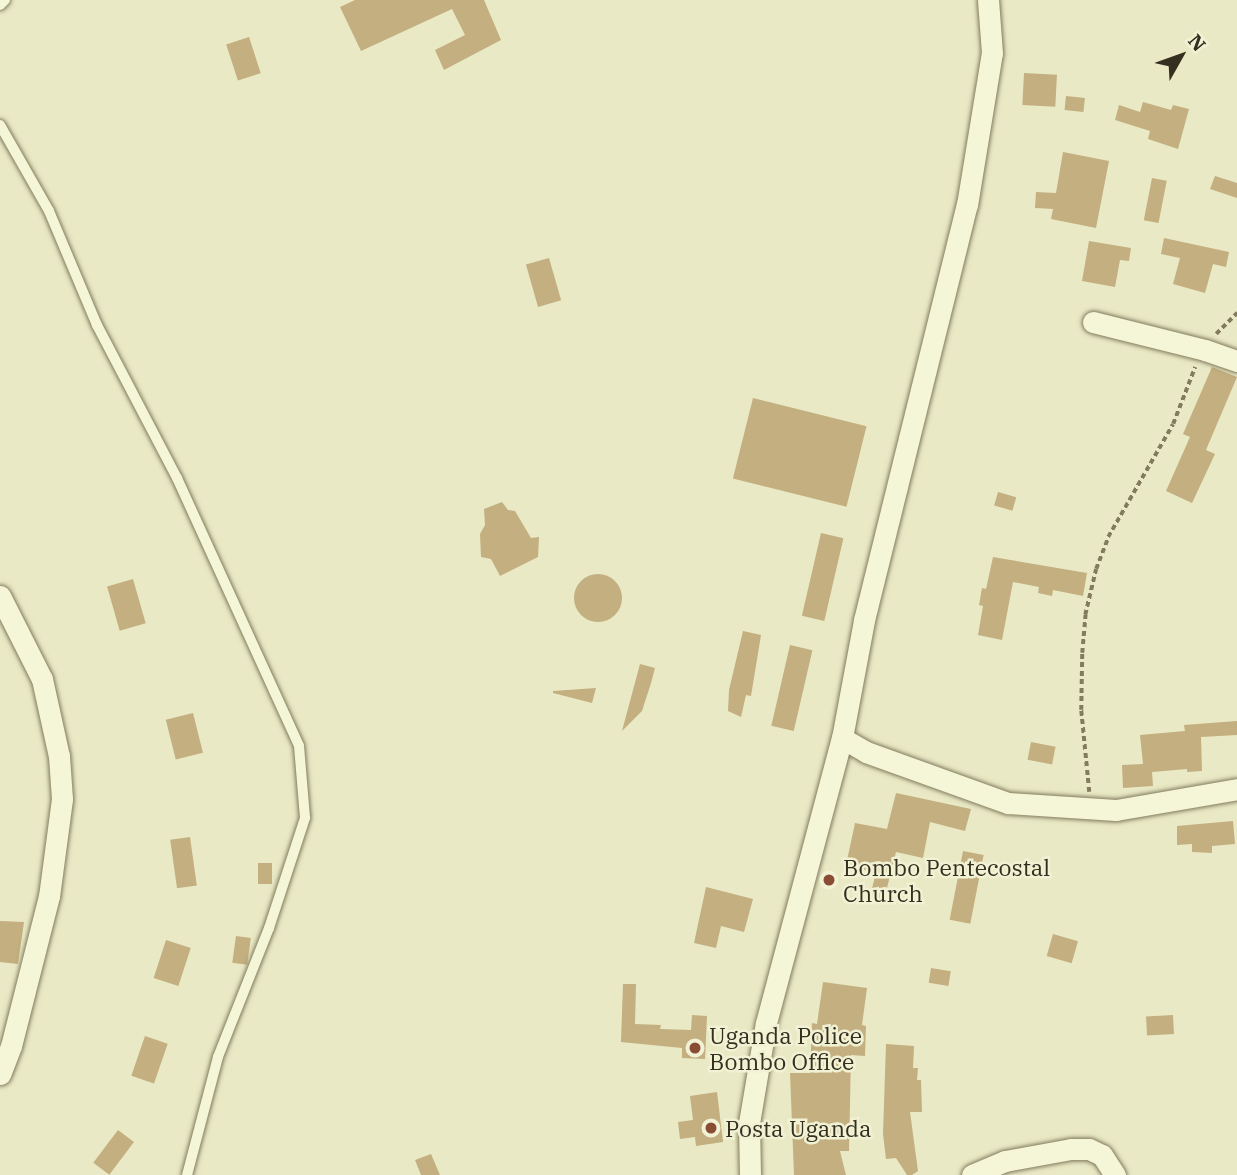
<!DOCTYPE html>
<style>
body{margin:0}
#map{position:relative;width:1237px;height:1175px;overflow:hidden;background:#e9e9c5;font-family:"IBM Plex Serif",serif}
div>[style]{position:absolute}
.building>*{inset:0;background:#c3af7f;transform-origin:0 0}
.round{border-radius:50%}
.path>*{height:3.5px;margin-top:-1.75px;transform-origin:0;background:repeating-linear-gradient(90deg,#827c5d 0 5px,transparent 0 8.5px)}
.roads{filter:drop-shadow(0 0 2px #827c5d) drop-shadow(0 0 2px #827c5d)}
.service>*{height:10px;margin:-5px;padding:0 5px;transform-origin:5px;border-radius:5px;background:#f5f5d7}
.minor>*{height:21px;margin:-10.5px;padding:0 10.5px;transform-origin:10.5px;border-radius:10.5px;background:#f5f5d7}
.dots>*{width:19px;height:19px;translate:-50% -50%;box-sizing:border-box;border:4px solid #f1f1d4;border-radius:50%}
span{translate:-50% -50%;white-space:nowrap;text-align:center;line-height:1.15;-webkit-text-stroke:5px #f1f1d4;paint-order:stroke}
.poi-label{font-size:23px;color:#342f1f}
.left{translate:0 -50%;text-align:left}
.north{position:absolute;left:1146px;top:21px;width:70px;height:70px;-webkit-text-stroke:5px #f1f1d4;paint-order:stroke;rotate:50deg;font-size:19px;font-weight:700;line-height:28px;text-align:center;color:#342f1f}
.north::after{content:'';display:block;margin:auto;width:24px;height:32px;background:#342f1f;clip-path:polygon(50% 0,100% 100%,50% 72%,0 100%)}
</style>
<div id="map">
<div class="building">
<i style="clip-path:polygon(355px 0,484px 0,501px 40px,444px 70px,435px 50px,465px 35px,452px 9px,361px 51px,340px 7px)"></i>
<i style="left:249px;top:37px;width:38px;height:24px;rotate:72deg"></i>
<i style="left:1024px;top:73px;width:33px;height:32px;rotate:3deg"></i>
<i style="left:1066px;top:96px;width:19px;height:14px;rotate:6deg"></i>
<i style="clip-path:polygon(1143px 102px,1171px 110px,1173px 105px,1189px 109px,1178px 149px,1148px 139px,1150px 131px,1115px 120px,1119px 105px,1140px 112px)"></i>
<i style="clip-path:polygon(1063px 152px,1109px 161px,1096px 228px,1051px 219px,1053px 209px,1035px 208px,1036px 192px,1056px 193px)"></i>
<i style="clip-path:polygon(1215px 176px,1237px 183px,1237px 198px,1210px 189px)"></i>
<i style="left:1152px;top:178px;width:15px;height:43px;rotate:11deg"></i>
<i style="clip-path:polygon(1164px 238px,1229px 252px,1226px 267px,1213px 264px,1205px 293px,1173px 284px,1180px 258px,1161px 254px)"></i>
<i style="clip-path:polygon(1089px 241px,1131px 248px,1129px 261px,1120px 260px,1115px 287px,1082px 281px)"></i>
<i style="left:549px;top:258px;width:44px;height:24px;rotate:74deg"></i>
<i style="clip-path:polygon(1212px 367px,1237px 377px,1206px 450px,1215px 454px,1192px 503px,1166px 491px,1190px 437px,1183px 434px)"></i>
<i style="left:753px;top:398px;width:117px;height:83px;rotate:14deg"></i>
<i style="left:998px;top:492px;width:19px;height:14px;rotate:16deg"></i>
<i style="clip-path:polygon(502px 502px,508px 510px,515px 511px,531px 538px,539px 537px,538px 557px,500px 576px,491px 559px,481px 557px,480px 534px,485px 525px,484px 509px)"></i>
<i style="left:821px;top:533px;width:23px;height:85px;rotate:13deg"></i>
<i style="clip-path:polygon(993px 557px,1087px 573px,1083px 596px,1053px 590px,1052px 596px,1038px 593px,1039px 587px,1013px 582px,1002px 640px,978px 635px,983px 606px,979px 605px,982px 588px,986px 589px)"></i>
<i class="round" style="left:574px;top:574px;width:48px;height:48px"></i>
<i style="left:133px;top:579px;width:46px;height:27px;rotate:74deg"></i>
<i style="clip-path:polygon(743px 631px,761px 635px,751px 696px,746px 695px,741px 717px,728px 711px,729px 690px)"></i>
<i style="left:790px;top:645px;width:23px;height:83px;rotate:13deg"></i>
<i style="clip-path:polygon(640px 664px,655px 668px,651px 683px,642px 711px,622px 731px)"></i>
<i style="clip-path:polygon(596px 688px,592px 703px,553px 693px,553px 691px)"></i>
<i style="left:193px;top:713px;width:41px;height:28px;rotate:76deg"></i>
<i style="clip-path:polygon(1237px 721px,1237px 735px,1201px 737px,1202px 771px,1187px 772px,1187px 769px,1152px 772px,1153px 786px,1123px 788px,1122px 765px,1143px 764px,1140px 735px,1185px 731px,1184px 725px)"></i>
<i style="left:1031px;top:742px;width:25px;height:18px;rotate:11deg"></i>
<i style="clip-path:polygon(896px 793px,971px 809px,965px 831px,930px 822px,923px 858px,896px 852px,884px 900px,870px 896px,876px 873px,846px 865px,855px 823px,887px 829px)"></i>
<i style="clip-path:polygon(1233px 821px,1235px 844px,1212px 846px,1212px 853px,1192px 852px,1192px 844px,1177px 845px,1177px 826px)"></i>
<i style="left:190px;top:837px;width:49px;height:20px;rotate:82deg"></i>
<i style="left:963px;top:851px;width:21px;height:70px;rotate:11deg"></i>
<i style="left:258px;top:863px;width:14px;height:21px"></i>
<i style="clip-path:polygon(706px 887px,753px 899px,744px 932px,721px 926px,716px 948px,694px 943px)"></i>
<i style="clip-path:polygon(0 921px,24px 922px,18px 964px,0 962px)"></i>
<i style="left:1053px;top:934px;width:26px;height:23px;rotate:16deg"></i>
<i style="left:236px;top:936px;width:15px;height:27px;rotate:8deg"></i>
<i style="left:166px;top:940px;width:26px;height:40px;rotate:18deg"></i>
<i style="left:931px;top:968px;width:20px;height:15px;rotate:9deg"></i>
<i style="clip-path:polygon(823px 982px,867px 988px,862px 1025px,866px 1026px,865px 1056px,851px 1055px,849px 1151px,840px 1151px,846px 1175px,794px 1175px,790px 1073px,810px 1073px,812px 1023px,817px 1024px)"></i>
<i style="clip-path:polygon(623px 984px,636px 984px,635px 1024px,661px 1025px,660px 1029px,691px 1030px,692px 1015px,707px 1016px,705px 1059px,682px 1058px,682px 1048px,621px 1042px)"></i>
<i style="left:1173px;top:1015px;width:19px;height:27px;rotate:87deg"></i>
<i style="left:145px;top:1036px;width:24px;height:42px;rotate:19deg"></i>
<i style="clip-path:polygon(886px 1044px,914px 1046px,913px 1068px,918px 1068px,917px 1080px,921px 1080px,922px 1112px,910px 1112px,918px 1171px,912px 1175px,907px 1175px,896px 1158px,886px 1159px,883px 1134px)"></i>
<i style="clip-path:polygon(717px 1092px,723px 1142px,696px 1146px,695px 1137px,680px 1139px,678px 1122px,693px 1120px,690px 1096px)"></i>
<i style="left:118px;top:1130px;width:20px;height:41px;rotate:37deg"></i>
<i style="clip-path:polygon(431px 1154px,440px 1175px,421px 1175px,415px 1160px)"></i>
</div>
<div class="path">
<i style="left:1216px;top:334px;width:30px;rotate:-45deg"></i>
<i style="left:1089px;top:792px;width:82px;rotate:-95.6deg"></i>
<i style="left:1081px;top:710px;width:57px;rotate:-89deg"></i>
<i style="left:1082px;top:653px;width:38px;rotate:-85deg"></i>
<i style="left:1085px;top:615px;width:47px;rotate:-76.6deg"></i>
<i style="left:1096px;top:569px;width:34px;rotate:-69deg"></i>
<i style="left:1108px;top:537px;width:130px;rotate:-60.1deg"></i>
<i style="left:1173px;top:424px;width:61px;rotate:-68.9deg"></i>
</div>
<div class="roads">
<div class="service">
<i style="left:0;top:5px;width:7px;rotate:-45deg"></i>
<i style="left:0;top:125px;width:99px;rotate:60.3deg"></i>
<i style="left:49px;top:211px;width:124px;rotate:67.2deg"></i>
<i style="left:97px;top:325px;width:173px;rotate:62.4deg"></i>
<i style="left:177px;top:478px;width:294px;rotate:65.5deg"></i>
<i style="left:299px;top:746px;width:72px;rotate:85.2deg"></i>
<i style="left:305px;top:818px;width:116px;rotate:108.1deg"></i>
<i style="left:269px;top:928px;width:139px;rotate:111.6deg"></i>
<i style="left:218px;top:1057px;width:122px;rotate:104.7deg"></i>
</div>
<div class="minor">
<i style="left:1093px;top:322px;width:115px;rotate:14deg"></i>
<i style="left:1205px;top:350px;width:34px;rotate:19deg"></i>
<i style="left:0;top:596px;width:93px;rotate:63.2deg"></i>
<i style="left:42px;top:679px;width:79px;rotate:77.6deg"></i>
<i style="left:59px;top:756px;width:43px;rotate:86deg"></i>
<i style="left:62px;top:799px;width:98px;rotate:97.6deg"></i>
<i style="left:49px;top:896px;width:155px;rotate:104.2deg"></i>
<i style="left:11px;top:1046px;width:30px;rotate:111deg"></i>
<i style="left:842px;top:738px;width:28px;rotate:30deg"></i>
<i style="left:866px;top:752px;width:151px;rotate:19.8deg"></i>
<i style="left:1008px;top:803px;width:108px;rotate:3.7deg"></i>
<i style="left:1116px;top:810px;width:123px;rotate:-9.8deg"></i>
<i style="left:750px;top:1175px;width:52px;rotate:-91.1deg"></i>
<i style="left:749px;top:1123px;width:101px;rotate:-80.4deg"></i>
<i style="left:766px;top:1023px;width:295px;rotate:-75.1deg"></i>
<i style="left:842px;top:738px;width:120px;rotate:-79.4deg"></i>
<i style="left:864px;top:620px;width:428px;rotate:-76.1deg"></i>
<i style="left:967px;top:205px;width:154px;rotate:-80.7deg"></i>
<i style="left:992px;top:53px;width:53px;rotate:-94.3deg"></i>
<i style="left:972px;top:1175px;width:36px;rotate:-23deg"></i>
<i style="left:1005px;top:1161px;width:67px;rotate:-10.3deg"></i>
<i style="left:1071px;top:1149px;width:18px"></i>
<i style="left:1089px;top:1149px;width:14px;rotate:25deg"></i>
<i style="left:1102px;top:1155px;width:24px;rotate:57deg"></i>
</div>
</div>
<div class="dots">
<i style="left:829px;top:880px;background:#8a4d34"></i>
<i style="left:695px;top:1048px;background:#8a4d34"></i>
<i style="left:711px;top:1128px;background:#8a4d34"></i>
</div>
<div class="poi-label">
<span class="left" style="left:843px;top:880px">Bombo Pentecostal<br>Church</span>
<span class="left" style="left:709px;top:1048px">Uganda Police<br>Bombo Office</span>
<span class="left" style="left:725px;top:1128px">Posta Uganda</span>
</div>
<div class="north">N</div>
</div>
